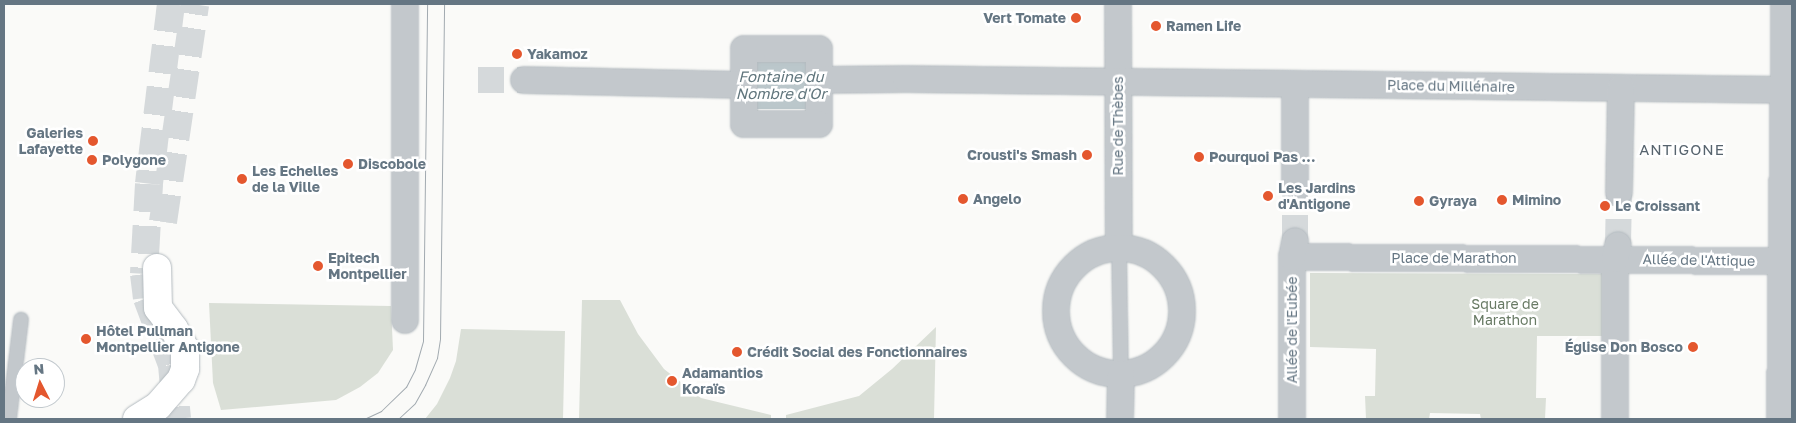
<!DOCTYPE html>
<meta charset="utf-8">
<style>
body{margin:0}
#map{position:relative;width:1796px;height:423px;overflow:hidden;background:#fafaf8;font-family:"Golos Text",sans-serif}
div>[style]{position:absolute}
.green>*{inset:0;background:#dadfd7}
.water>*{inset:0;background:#bbc7cb;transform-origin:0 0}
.street-tunnel>*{height:26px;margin-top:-13px;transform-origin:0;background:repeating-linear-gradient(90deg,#d5d9db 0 26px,transparent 0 39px)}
.secondary-tunnel>*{height:28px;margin-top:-14px;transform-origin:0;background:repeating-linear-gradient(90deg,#d5d9db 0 28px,transparent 0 42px)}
.roads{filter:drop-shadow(0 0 1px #b3babf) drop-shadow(0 0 1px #b3babf)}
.lane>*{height:14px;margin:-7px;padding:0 7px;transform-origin:7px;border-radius:7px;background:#c3c8cc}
.street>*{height:26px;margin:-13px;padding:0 13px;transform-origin:13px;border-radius:13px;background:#c3c8cc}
.street>.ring{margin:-13px;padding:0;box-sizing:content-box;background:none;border:26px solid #c3c8cc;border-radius:50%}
.secondary>*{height:28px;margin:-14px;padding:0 14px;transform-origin:14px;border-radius:14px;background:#fff}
.tram>*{height:1px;margin:-0.5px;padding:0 0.5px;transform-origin:0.5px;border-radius:0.5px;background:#a2aab0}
.dots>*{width:14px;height:14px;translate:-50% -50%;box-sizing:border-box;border:2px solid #fff;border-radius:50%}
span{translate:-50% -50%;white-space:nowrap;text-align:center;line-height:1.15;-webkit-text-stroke:5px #fff;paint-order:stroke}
.poi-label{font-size:14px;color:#657683;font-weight:700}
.right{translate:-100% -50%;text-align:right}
.left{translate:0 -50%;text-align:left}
.street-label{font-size:14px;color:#657683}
.park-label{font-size:14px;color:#687a64}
.water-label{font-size:15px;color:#60757c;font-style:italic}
.neighbourhood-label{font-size:15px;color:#57646e;letter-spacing:1px}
.frame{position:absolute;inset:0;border:5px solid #657683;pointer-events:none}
.north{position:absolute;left:15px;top:358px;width:50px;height:50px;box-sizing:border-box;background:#fff;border:1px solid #c1c8cd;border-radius:50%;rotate:355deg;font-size:14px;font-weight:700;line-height:20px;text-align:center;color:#657683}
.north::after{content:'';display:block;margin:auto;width:18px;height:22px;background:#e4572e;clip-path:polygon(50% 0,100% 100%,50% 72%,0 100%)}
</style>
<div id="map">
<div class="green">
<i style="clip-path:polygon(1310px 273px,1605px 274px,1604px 336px,1537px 336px,1536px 398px,1546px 398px,1545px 419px,1481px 419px,1480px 414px,1430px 413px,1429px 419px,1366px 419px,1365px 396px,1375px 396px,1376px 349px,1310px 347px)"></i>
<i style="clip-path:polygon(582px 300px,620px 300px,638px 334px,664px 369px,701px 398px,771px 415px,771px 419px,579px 419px)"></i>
<i style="clip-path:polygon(209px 303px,391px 306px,393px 350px,378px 373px,360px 387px,336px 400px,221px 410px,213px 383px)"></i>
<i style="clip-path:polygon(936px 327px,934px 419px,786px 419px,786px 415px,859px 396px,892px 369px)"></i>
<i style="clip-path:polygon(461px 329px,565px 331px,563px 419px,425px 419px,437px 404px,450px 378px,456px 361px)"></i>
</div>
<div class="water">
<i style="left:757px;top:60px;width:49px;height:49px"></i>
</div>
<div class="street-tunnel">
<i style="left:478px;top:80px;width:46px"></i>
<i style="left:1295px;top:241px;width:53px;rotate:-90deg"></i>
<i style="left:1618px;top:245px;width:53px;rotate:-88.9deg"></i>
</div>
<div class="secondary-tunnel">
<i style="left:171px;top:4px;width:181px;rotate:97deg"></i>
<i style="left:149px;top:184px;width:90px;rotate:93.2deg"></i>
<i style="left:144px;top:274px;width:24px;rotate:83deg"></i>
<i style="left:147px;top:298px;width:72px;rotate:69.5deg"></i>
<i style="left:172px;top:365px;width:54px;rotate:84.7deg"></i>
<i style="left:163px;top:222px;width:220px;rotate:-81.6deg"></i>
</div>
<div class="roads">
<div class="lane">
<i style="left:1119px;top:247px;width:127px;rotate:89.1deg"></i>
<i style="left:9px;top:419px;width:100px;rotate:-83.1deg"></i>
</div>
<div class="street">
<i style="left:405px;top:4px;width:316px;rotate:90deg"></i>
<i style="left:1118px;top:4px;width:243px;rotate:89.8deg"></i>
<i style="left:744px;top:49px;width:75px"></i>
<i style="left:819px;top:49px;width:75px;rotate:90deg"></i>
<i style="left:819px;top:124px;width:75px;rotate:180deg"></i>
<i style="left:744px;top:124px;width:75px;rotate:-90deg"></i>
<i style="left:524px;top:80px;width:220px;rotate:1.3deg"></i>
<i style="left:819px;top:80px;width:87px;rotate:-0.7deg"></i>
<i style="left:906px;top:79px;width:886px;rotate:0.71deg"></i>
<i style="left:1295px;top:188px;width:103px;rotate:-90deg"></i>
<i style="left:1619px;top:192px;width:104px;rotate:-88.9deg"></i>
<i class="ring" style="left:1056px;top:248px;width:100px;height:100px"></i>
<i style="left:1292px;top:257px;width:491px;rotate:0.5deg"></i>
<i style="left:1120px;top:419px;width:45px;rotate:-88.7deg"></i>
<i style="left:1292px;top:419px;width:162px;rotate:-90deg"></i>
<i style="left:1292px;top:257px;width:16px;rotate:-79deg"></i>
<i style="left:1615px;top:419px;width:160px;rotate:-90deg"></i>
<i style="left:1615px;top:259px;width:14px;rotate:-78deg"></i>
<i style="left:1780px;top:419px;width:415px;rotate:-89.4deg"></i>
</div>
<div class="secondary">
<i style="left:137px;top:419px;width:25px;rotate:-32deg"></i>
<i style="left:158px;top:406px;width:35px;rotate:-49deg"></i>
<i style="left:181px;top:380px;width:12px;rotate:-70deg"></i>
<i style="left:185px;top:369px;width:20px;rotate:-90deg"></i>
<i style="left:185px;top:349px;width:23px;rotate:-119deg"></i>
<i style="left:174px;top:329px;width:26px;rotate:-127deg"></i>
<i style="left:158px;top:308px;width:40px;rotate:-91.4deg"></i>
</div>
</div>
<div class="tram">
<i style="left:364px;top:419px;width:19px;rotate:-25deg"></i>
<i style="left:381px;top:411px;width:35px;rotate:-44deg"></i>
<i style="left:406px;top:387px;width:20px;rotate:-63deg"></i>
<i style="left:415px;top:369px;width:29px;rotate:-74deg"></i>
<i style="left:423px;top:341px;width:337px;rotate:-89.3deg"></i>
<i style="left:398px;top:419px;width:23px;rotate:-43deg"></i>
<i style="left:415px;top:403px;width:21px;rotate:-61deg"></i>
<i style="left:425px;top:385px;width:30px;rotate:-66deg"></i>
<i style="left:437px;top:358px;width:19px;rotate:-81deg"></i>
<i style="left:440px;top:339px;width:335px;rotate:-89.3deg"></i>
</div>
<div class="dots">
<i style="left:1076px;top:18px;background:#e4572e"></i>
<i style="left:1156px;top:26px;background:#e4572e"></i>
<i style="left:517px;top:54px;background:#e4572e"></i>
<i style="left:93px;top:141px;background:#e4572e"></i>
<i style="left:1087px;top:155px;background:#e4572e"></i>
<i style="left:1199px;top:157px;background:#e4572e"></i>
<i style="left:92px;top:160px;background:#e4572e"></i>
<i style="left:348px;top:164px;background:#e4572e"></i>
<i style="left:242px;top:179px;background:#e4572e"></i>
<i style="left:1268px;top:196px;background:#e4572e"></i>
<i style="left:963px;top:199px;background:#e4572e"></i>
<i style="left:1502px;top:200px;background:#e4572e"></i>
<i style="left:1419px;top:201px;background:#e4572e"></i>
<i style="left:1605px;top:206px;background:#e4572e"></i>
<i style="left:318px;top:266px;background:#e4572e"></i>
<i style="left:86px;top:339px;background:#e4572e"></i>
<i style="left:1693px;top:347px;background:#e4572e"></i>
<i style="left:737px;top:352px;background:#e4572e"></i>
<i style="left:672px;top:381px;background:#e4572e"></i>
</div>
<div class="poi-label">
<span class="right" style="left:1066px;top:18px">Vert Tomate</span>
<span class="left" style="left:1166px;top:26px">Ramen Life</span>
<span class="left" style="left:527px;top:54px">Yakamoz</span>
<span class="right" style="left:83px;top:141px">Galeries<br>Lafayette</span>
<span class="right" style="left:1077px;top:155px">Crousti's Smash</span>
<span class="left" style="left:1209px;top:157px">Pourquoi Pas …</span>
<span class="left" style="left:102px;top:160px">Polygone</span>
<span class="left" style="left:358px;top:164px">Discobole</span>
<span class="left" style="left:252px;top:179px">Les Echelles<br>de la Ville</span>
<span class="left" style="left:1278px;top:196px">Les Jardins<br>d'Antigone</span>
<span class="left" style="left:973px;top:199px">Angelo</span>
<span class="left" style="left:1512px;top:200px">Mimino</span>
<span class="left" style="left:1429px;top:201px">Gyraya</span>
<span class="left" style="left:1615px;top:206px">Le Croissant</span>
<span class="left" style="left:328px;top:266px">Epitech<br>Montpellier</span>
<span class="left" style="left:96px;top:339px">Hôtel Pullman<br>Montpellier Antigone</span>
<span class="right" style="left:1683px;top:347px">Église Don Bosco</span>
<span class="left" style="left:747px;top:352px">Crédit Social des Fonctionnaires</span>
<span class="left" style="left:682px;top:381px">Adamantios<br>Koraïs</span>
</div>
<div class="street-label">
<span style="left:1451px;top:86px;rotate:1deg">Place du Millénaire</span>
<span style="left:1118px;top:126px;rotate:-90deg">Rue de Thèbes</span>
<span style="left:1454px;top:258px">Place de Marathon</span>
<span style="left:1699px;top:260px;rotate:1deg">Allée de l'Attique</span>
<span style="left:1292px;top:330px;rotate:-90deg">Allée de l'Eubée</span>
</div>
<div class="park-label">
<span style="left:1505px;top:312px">Square de<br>Marathon</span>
</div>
<div class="water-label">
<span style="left:781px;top:85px">Fontaine du<br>Nombre d'Or</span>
</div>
<div class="neighbourhood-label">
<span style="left:1682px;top:150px">ANTIGONE</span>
</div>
<div class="frame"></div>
<div class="north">N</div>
</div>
